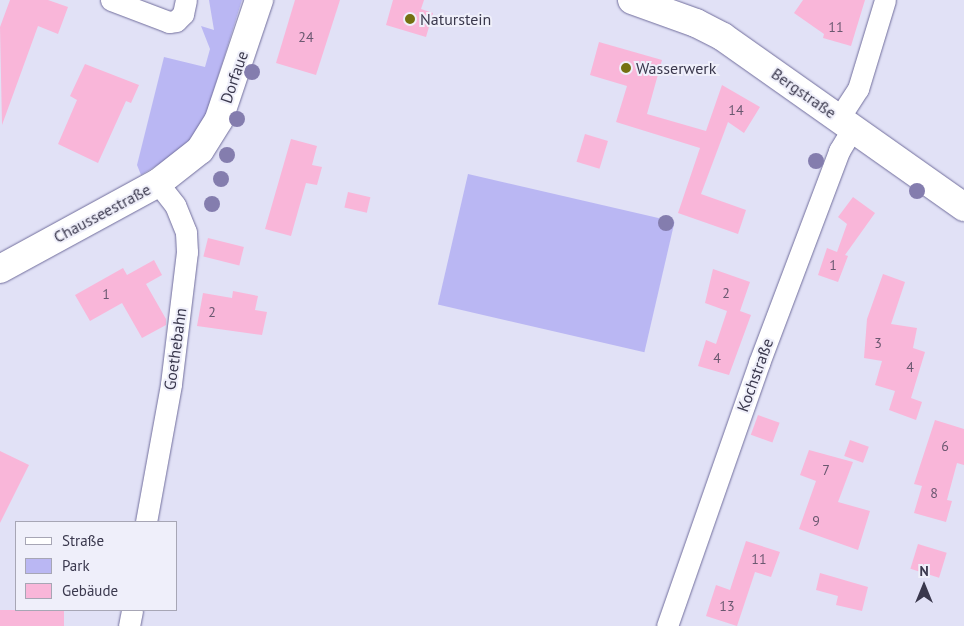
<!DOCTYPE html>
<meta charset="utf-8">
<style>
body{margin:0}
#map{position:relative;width:964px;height:626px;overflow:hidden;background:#e1e1f6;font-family:"PT Sans",sans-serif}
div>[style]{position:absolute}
.green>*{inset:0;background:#bab7f3;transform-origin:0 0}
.building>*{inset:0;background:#f9b6d9;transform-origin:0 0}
.roads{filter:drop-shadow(0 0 1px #706d9c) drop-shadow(0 0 1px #706d9c)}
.street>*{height:21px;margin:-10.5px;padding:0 10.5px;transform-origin:10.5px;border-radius:10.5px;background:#fff}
.secondary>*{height:28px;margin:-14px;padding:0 14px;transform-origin:14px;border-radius:14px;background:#fff}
.trees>*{width:16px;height:16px;margin:-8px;border-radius:50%;background:#847dae}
.dots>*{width:14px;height:14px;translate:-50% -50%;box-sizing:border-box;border:2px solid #efeffa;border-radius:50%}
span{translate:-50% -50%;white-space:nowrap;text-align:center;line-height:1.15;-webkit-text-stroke:4px #efeffa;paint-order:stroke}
.number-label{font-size:14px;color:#6a5870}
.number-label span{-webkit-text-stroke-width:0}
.poi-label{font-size:16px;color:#3a384d}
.left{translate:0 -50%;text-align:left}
.street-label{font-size:16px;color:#3a384d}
.legend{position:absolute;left:15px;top:521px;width:162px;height:90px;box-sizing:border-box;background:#efeffa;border:1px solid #a7a6b5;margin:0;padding:6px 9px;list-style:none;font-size:15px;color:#3a384d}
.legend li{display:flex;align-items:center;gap:10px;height:25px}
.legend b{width:25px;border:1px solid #a7a6b5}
.north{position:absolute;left:899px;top:561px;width:50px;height:50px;-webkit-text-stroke:4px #efeffa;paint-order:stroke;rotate:0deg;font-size:14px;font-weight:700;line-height:20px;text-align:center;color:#3a384d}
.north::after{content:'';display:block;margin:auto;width:18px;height:22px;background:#3a384d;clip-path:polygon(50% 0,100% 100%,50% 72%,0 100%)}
</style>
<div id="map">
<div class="green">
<i style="clip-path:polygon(209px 0,242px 0,207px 112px,194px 135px,176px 154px,141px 175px,137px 165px,164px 57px,205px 67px,210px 49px,201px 26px,214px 30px)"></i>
<i style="left:468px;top:174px;width:212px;height:134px;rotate:13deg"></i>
</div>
<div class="building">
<i style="clip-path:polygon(10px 0,48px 0,68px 7px,58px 34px,38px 26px,2px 125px,0 27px)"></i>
<i style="clip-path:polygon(295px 0,340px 0,316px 75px,276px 63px)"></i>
<i style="clip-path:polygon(393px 0,424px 0,421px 9px,433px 13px,426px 37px,386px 25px)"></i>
<i style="clip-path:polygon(803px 0,865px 0,851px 46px,823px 38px,824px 34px,794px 13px)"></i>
<i style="clip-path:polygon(599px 42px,662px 60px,647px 114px,706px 131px,722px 85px,760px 107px,744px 133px,728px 122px,701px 194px,746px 210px,738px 234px,678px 213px,700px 148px,616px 122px,627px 86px,590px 75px)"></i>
<i style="clip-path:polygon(85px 64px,139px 85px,131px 103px,126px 101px,98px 163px,58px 144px,77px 100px,70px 96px)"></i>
<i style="left:585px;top:134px;width:24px;height:29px;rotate:17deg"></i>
<i style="clip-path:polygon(291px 139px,317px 146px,312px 165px,322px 167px,317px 185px,306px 183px,291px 236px,265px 229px)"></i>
<i style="left:348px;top:192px;width:23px;height:16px;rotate:13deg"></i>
<i style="clip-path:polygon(853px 197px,875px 213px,845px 255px,848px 256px,838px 282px,818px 275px,827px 248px,837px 252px,847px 224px,838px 217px)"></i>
<i style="left:208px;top:238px;width:37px;height:19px;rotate:14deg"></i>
<i style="clip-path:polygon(154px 260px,162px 275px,146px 284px,166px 319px,166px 325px,142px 338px,122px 303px,90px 321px,75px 295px,123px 268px,127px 275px)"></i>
<i style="clip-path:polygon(713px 269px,750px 282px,740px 311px,751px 315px,729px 375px,698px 366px,706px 340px,716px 344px,727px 311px,705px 303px)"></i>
<i style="clip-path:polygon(883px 274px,905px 282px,891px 324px,917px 328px,913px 348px,925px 352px,911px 398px,922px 402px,916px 420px,889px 410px,895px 391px,875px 385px,882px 361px,864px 358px,867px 319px)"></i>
<i style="clip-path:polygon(233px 291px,258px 296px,255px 310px,267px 312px,262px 335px,197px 326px,203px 293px,232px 298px)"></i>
<i style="left:758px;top:415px;width:23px;height:21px;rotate:20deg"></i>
<i style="clip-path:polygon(935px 420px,964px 429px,964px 465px,957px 463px,947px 500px,952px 501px,946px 522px,914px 513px,922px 486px,914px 484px)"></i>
<i style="left:850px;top:440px;width:20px;height:17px;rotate:20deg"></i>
<i style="clip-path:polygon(809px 450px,853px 462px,838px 502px,870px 511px,858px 550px,799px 529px,816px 481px,800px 475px)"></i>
<i style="clip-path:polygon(0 451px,29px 465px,0 523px)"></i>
<i style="clip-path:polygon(746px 541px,780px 552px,771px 577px,755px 572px,737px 626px,706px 616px,716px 585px,730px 590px)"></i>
<i style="left:918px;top:544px;width:30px;height:26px;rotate:17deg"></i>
<i style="clip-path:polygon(820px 573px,868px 587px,862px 611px,836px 605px,838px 596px,816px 590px)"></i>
<i style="left:0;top:610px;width:64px;height:16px"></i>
</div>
<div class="roads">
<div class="street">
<i style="left:111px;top:0;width:62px;rotate:20.8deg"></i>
<i style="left:169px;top:22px;width:7px;rotate:-8deg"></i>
<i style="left:176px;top:21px;width:10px;rotate:-45deg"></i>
<i style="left:183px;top:14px;width:14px;rotate:-78deg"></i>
<i style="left:839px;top:118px;width:35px;rotate:-57deg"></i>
<i style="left:858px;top:89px;width:93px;rotate:-73.1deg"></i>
<i style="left:146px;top:522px;width:140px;rotate:-79.7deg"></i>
<i style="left:171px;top:384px;width:133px;rotate:-83.1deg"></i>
<i style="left:187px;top:252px;width:20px;rotate:-93deg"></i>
<i style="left:186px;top:232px;width:29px;rotate:-112deg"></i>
<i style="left:175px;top:205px;width:28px;rotate:-128deg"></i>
<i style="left:129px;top:626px;width:16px;rotate:-79deg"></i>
<i style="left:667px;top:626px;width:279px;rotate:-70.7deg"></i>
<i style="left:759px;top:363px;width:227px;rotate:-69.3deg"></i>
<i style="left:839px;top:151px;width:27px;rotate:-59deg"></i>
</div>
<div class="secondary">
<i style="left:632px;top:0;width:68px;rotate:19.8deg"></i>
<i style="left:696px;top:23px;width:30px;rotate:27deg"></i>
<i style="left:723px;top:37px;width:295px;rotate:35.2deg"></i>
<i style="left:0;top:269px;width:180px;rotate:-28.6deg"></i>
<i style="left:158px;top:183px;width:53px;rotate:-38.2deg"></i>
<i style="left:200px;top:150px;width:36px;rotate:-58deg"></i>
<i style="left:219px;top:119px;width:126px;rotate:-71.4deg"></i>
</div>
</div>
<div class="trees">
<i style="left:252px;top:72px"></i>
<i style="left:237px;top:119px"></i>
<i style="left:227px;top:155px"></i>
<i style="left:816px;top:161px"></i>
<i style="left:221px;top:179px"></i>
<i style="left:917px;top:191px"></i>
<i style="left:212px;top:204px"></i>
<i style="left:666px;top:223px"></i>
</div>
<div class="dots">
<i style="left:410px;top:19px;background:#747011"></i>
<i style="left:626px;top:68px;background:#747011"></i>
</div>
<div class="number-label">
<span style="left:836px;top:27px">11</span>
<span style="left:306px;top:37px">24</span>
<span style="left:736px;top:110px">14</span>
<span style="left:833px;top:265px">1</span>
<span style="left:726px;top:293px">2</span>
<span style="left:106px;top:294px">1</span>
<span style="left:212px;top:312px">2</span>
<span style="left:878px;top:343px">3</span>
<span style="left:717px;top:358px">4</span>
<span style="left:910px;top:367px">4</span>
<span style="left:945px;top:446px">6</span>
<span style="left:826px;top:470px">7</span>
<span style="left:934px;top:493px">8</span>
<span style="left:816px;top:521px">9</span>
<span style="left:759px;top:559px">11</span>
<span style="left:727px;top:606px">13</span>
</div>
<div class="poi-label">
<span class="left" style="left:420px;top:19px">Naturstein</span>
<span class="left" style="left:636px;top:68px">Wasserwerk</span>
</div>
<div class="street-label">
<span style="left:234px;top:77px;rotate:-71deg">Dorfaue</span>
<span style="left:804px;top:93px;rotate:35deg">Bergstraße</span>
<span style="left:102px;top:213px;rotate:-28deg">Chausseestraße</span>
<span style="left:175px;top:349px;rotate:-82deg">Goethebahn</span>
<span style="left:755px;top:375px;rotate:-70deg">Kochstraße</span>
</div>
<ul class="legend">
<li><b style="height:6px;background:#fff"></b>Straße</li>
<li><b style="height:14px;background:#bab7f3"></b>Park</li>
<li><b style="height:14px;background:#f9b6d9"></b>Gebäude</li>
</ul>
<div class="north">N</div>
</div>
